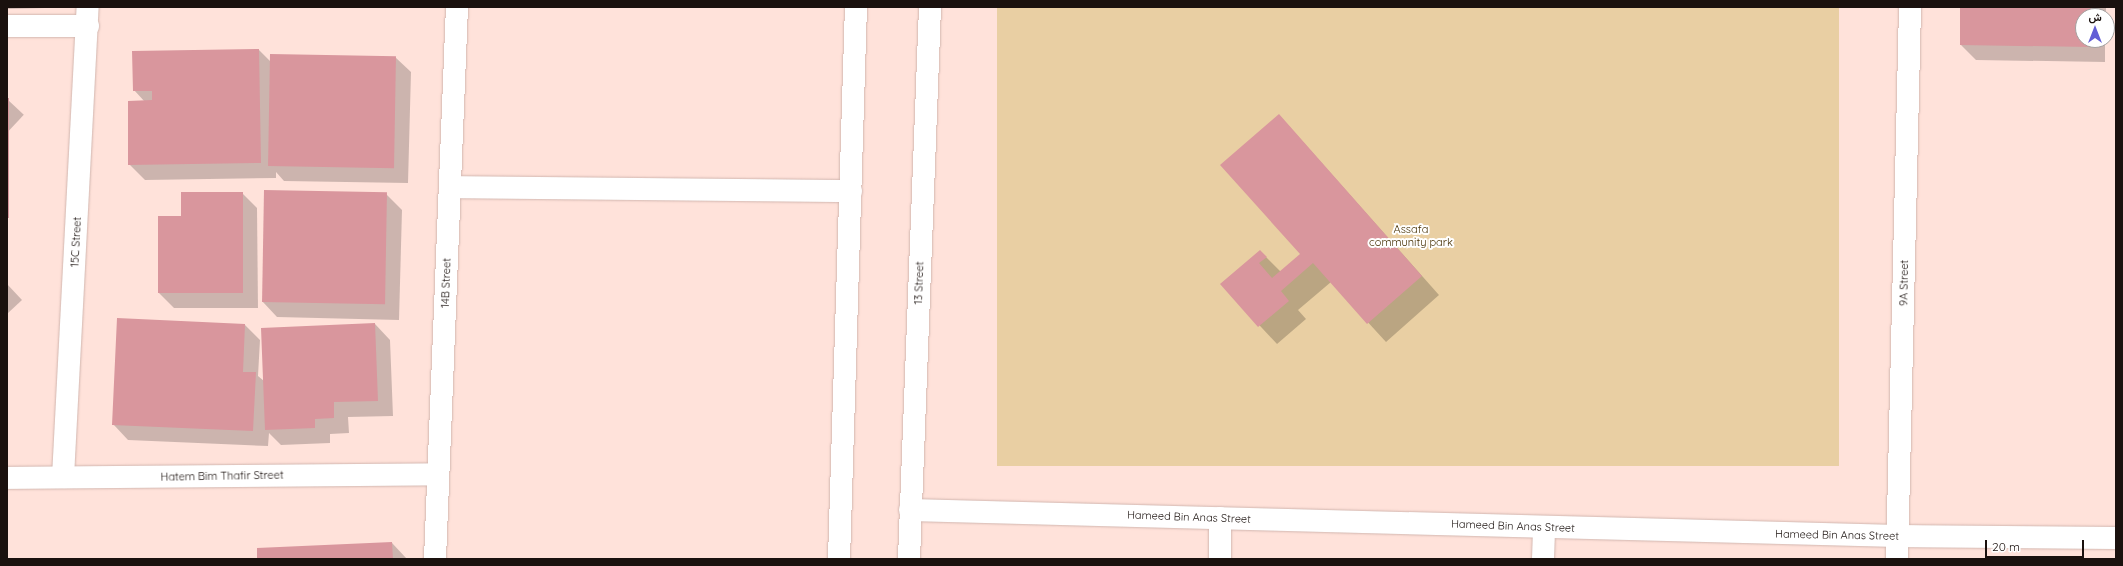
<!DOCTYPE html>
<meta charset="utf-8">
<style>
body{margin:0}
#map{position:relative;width:2123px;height:566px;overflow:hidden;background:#ffe2da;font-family:Quicksand,Vazirmatn,sans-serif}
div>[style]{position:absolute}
.green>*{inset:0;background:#e9cfa3;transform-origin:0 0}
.shadow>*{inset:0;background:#0003;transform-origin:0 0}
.building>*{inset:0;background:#d9969d;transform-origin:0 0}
.roads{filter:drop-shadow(0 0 1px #d2b6af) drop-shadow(0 0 1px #d2b6af)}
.street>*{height:22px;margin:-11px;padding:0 11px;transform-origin:11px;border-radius:11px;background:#fff}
span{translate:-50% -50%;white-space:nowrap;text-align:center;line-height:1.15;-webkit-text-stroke:4px #fff;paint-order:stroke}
.park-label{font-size:11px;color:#442e00}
.street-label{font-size:11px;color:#1a110e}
.frame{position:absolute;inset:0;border:8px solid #1a110e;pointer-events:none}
.north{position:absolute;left:2075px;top:8px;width:40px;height:40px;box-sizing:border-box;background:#fff;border:1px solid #a3a09f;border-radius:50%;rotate:0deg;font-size:11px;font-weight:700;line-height:16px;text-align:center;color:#1a110e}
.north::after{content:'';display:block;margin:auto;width:14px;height:18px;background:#625dd6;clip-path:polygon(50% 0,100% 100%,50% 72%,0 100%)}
.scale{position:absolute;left:1985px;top:540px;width:99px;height:18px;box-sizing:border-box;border:2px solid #1a110e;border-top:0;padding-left:5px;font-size:12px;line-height:14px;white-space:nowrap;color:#1a110e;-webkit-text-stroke:3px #fff;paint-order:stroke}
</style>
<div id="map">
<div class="green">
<i style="left:997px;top:7px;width:842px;height:459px"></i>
</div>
<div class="shadow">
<i style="clip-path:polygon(7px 7px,45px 7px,45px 8px,7px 9px)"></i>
<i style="clip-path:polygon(1961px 7px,2106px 7px,2106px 16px,2083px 16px,2083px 40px,2105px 40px,2105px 62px,1976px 60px,1961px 45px)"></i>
<i style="clip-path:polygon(259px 50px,271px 62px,395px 57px,411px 72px,408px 183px,284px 181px,276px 172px,276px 178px,145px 180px,129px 164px,145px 102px,134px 90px)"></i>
<i style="left:7px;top:99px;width:23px;height:134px;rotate:43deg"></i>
<i style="clip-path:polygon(1279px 115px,1439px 295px,1386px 342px,1331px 282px,1298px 310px,1306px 319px,1277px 344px,1221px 284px,1260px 251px,1281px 272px,1301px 254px)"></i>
<i style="clip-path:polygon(242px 193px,257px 208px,258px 308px,174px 308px,159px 293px,182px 217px)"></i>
<i style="clip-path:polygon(386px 194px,402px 210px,399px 320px,277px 317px,262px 301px)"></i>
<i style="left:7px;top:284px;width:22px;height:132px;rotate:47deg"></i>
<i style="clip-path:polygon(375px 324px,390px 340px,393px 416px,348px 417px,349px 433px,330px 434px,330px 443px,281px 445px,269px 433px,268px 446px,128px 440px,113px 424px,245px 325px,260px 340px,258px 376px,264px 381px)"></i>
<i style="clip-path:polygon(392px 543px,407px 559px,258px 559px)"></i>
</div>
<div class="building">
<i style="clip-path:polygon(1960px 7px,2091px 7px,2090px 16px,2083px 16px,2083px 40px,2090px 40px,2090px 47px,1960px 45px)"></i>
<i style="clip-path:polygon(259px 49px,261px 163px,128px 165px,128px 101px,152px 100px,152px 91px,133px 91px,132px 51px)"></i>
<i style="left:270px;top:54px;width:126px;height:112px;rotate:1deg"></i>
<i style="left:7px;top:98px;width:2px;height:120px"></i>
<i style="clip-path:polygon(1279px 114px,1422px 276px,1367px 324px,1313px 263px,1281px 291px,1289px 301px,1258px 327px,1220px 284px,1260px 250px,1267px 257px,1259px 263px,1272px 278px,1300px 254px,1220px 165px)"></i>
<i style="left:264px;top:190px;width:123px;height:112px;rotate:1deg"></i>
<i style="clip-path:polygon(181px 192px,243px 192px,243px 293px,158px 293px,158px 216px,181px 216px)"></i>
<i style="clip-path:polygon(117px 318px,245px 324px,243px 372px,256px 372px,253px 431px,112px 425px)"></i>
<i style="clip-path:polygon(375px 323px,378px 401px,334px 402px,334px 418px,315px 419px,315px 428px,265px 430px,261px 328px)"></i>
<i style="clip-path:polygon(392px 542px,393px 559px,257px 559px,257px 548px)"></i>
</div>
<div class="roads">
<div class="street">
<i style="left:7px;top:26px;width:81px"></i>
<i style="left:450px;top:187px;width:401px;rotate:0.6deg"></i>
<i style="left:63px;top:477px;width:471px;rotate:-87deg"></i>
<i style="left:7px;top:478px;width:430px;rotate:-0.5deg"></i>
<i style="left:910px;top:510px;width:988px;rotate:1.51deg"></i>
<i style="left:1898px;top:536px;width:218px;rotate:0.5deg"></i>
<i style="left:435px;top:559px;width:552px;rotate:-87.72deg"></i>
<i style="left:839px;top:559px;width:552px;rotate:-88.24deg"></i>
<i style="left:909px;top:559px;width:552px;rotate:-87.82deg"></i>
<i style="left:1220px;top:559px;width:41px;rotate:-90deg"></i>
<i style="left:1543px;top:559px;width:32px;rotate:-88deg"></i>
<i style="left:1897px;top:559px;width:552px;rotate:-88.65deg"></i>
</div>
</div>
<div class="park-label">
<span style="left:1411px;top:236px">Assafa<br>community park</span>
</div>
<div class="street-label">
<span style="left:76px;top:242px;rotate:-87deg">15C Street</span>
<span style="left:446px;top:283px;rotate:-88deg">14B Street</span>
<span style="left:919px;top:283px;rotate:-88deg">13 Street</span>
<span style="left:1904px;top:283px;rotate:-89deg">9A Street</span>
<span style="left:222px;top:476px;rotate:-1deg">Hatem Bim Thafir Street</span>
<span style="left:1189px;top:517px;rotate:2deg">Hameed Bin Anas Street</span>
<span style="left:1513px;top:526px;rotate:2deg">Hameed Bin Anas Street</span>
<span style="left:1837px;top:535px;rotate:1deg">Hameed Bin Anas Street</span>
</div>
<div class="frame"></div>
<div class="north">ش</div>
<div class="scale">20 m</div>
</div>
